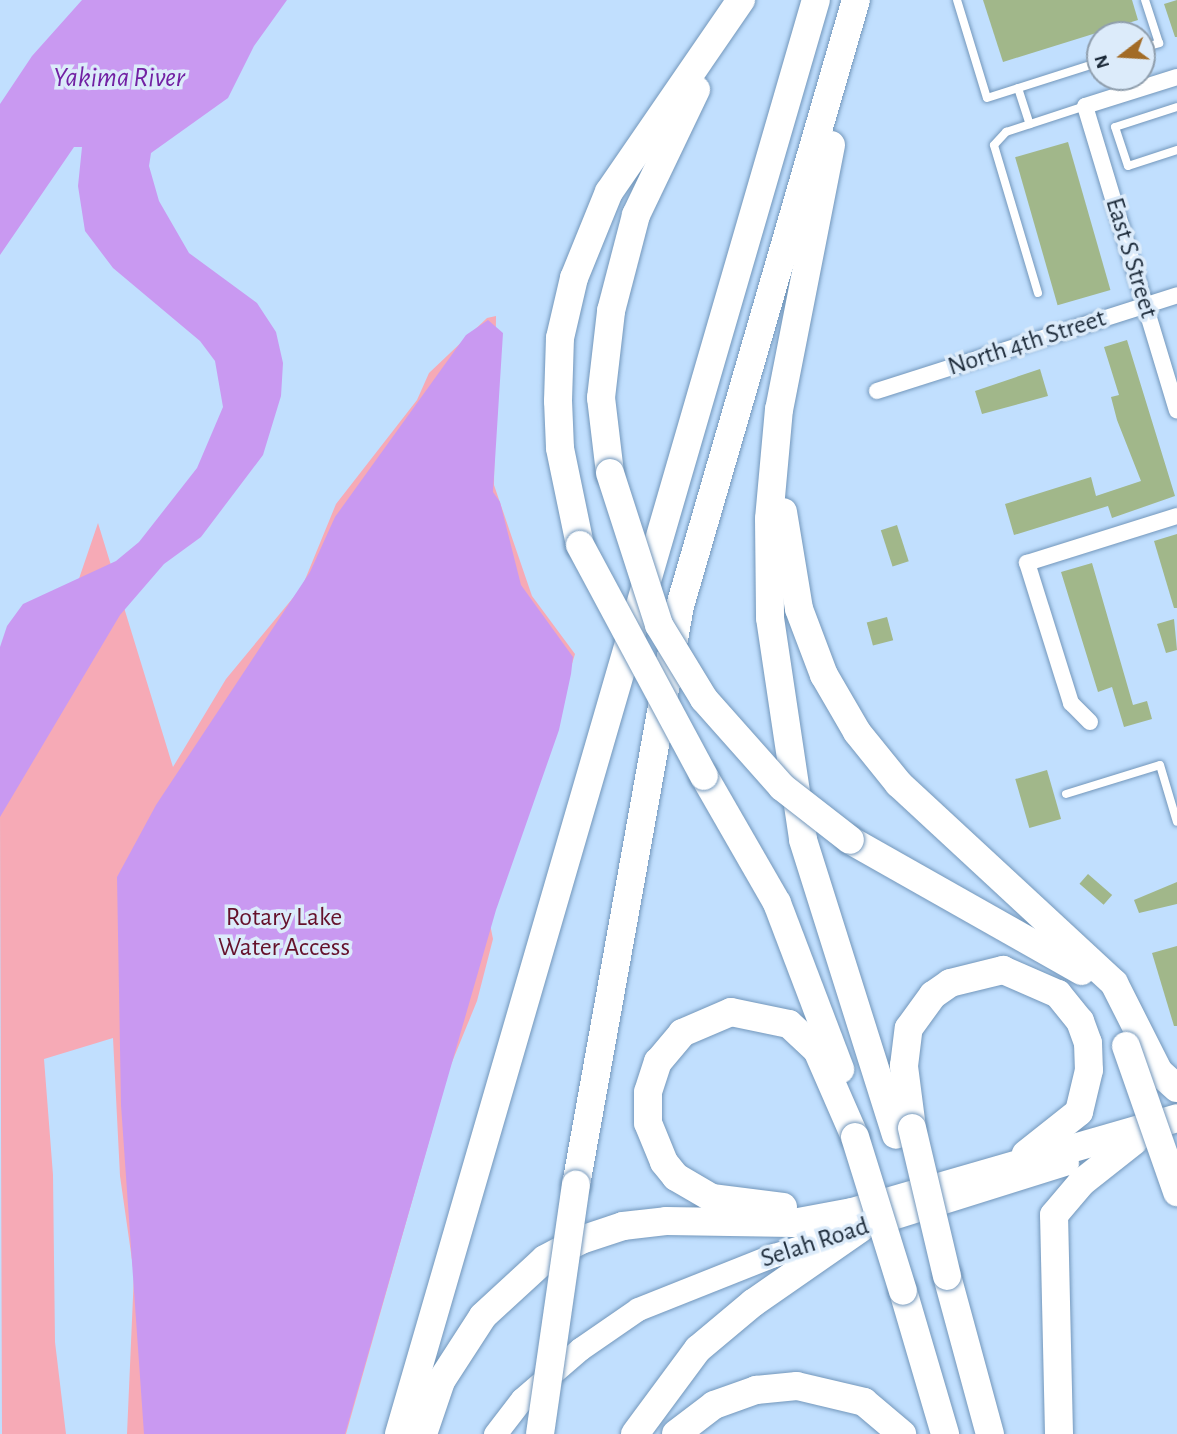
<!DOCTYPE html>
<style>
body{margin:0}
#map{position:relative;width:1177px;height:1434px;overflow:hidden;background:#c1dffe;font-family:"Alegreya Sans",sans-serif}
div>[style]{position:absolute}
.green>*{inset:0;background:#f6aab6}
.water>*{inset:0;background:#c999f1}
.building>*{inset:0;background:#a1b78a;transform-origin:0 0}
.roads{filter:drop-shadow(0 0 2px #7397bb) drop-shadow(0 0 2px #7397bb)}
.lane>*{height:8px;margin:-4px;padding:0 4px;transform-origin:4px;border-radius:4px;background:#fff}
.street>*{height:16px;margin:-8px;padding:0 8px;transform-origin:8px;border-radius:8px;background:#fff}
.secondary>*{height:23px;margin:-11.5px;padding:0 11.5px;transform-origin:11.5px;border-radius:11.5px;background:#fff}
.highway>*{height:28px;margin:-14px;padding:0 14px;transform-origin:14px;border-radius:14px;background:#fff}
.bridges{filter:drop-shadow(0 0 2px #7397bb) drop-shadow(0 0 2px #7397bb)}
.highway-bridge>*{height:28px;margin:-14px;padding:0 14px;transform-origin:14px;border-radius:14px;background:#fff}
span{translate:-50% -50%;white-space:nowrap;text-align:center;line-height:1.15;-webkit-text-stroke:7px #dcebfa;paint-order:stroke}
.street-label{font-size:26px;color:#1c2a39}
.park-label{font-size:26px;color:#65112b}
.water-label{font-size:28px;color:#7221a3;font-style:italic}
.north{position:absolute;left:1086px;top:21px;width:70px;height:70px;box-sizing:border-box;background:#dcebfa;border:2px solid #8f9ead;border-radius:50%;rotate:253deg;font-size:19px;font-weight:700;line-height:28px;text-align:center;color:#1c2a39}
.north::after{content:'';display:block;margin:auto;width:24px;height:32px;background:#a26b26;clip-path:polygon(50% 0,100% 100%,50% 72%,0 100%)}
</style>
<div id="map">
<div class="green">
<i style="clip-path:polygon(496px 316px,494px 485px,532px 596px,575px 654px,490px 924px,493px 939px,477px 1001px,450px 1067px,346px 1434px,127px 1434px,134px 1274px,120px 1176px,113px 1038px,44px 1059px,53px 1175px,55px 1342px,66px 1434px,2px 1434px,0 810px,98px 523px,173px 767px,226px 679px,302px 587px,336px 504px,417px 400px,429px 373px,487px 318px)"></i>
</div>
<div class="water">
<i style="clip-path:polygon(82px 0,287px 0,254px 46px,228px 98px,151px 153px,149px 166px,159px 201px,189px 253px,257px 303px,276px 332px,283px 363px,281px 396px,263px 455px,201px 537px,164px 564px,120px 615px,0 817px,0 647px,7px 626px,23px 604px,116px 561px,139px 542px,197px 468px,223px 407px,215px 361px,200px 341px,113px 268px,85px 231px,78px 186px,82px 147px,74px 147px,0 255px,0 104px,32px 56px)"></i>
<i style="clip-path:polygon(488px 320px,503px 333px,493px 492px,500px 502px,521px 585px,573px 657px,571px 674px,559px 730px,496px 910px,345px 1434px,144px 1434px,121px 1105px,117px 877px,156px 805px,310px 572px,335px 517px,466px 335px)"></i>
</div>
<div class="building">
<i style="clip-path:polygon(983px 0,1132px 0,1138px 20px,1003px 62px)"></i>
<i style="clip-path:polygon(1177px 0,1177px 37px,1175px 37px,1164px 4px)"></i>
<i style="left:1068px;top:142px;width:154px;height:55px;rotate:74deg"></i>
<i style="clip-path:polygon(1127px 340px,1175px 496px,1112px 518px,1108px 506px,1014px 535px,1005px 504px,1091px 477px,1096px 496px,1141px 481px,1117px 420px,1111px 397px,1119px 395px,1104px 347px)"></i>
<i style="clip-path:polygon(1040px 369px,1048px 396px,982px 414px,975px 391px)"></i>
<i style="left:897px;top:525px;width:38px;height:17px;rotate:72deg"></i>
<i style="clip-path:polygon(1177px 534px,1177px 608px,1174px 608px,1154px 541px)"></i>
<i style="clip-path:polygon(1092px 563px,1133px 705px,1147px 701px,1152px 719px,1124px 727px,1112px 687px,1098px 692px,1061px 572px)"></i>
<i style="left:887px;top:617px;width:24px;height:21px;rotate:75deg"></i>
<i style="clip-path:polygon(1174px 619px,1177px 650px,1166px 653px,1157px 624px)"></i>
<i style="left:1047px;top:770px;width:51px;height:33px;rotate:74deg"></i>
<i style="left:1088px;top:874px;width:32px;height:13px;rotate:41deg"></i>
<i style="clip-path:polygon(1177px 882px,1177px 904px,1139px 913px,1134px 900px)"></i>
<i style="clip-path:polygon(1177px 946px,1177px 1026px,1174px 1026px,1152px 953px)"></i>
</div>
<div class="roads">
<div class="lane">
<i style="left:957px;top:0;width:102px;rotate:73deg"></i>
<i style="left:987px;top:98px;width:119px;rotate:-17.7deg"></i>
<i style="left:1142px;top:48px;width:18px;rotate:-16deg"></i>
<i style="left:1159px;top:43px;width:45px;rotate:-108deg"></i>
<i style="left:1018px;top:88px;width:38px;rotate:72deg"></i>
<i style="left:1177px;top:107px;width:65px;rotate:162.1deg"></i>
<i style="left:1115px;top:127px;width:41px;rotate:71.6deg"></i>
<i style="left:1128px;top:166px;width:52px;rotate:-18.1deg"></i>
<i style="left:1038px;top:293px;width:154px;rotate:-106.6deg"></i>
<i style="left:994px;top:145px;width:18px;rotate:-47deg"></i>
<i style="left:1006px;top:132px;width:83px;rotate:-18.2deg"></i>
<i style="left:1066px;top:794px;width:98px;rotate:-17.1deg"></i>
<i style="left:1160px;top:765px;width:59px;rotate:73.4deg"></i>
</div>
<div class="street">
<i style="left:1177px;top:77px;width:96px;rotate:162.5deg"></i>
<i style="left:1085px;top:106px;width:318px;rotate:73.2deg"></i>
<i style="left:877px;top:391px;width:315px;rotate:-17.7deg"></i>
<i style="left:1090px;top:722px;width:27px;rotate:-135deg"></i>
<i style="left:1071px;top:703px;width:147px;rotate:-107.4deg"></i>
<i style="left:1027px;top:563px;width:157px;rotate:-17.4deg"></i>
</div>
<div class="secondary">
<i style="left:495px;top:1434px;width:44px;rotate:-52.4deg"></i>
<i style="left:522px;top:1399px;width:77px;rotate:-40.8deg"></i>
<i style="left:580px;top:1349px;width:70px;rotate:-34.6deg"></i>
<i style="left:638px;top:1309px;width:146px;rotate:-21.7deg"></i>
<i style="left:774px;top:1255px;width:307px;rotate:-17.4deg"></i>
</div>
<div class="highway">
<i style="left:831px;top:145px;width:269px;rotate:101.1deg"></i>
<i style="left:779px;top:409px;width:110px;rotate:95.2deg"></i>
<i style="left:769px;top:519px;width:99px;rotate:89.4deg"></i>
<i style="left:770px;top:618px;width:224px;rotate:81.5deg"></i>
<i style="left:803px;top:840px;width:309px;rotate:72.5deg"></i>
<i style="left:610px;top:473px;width:76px;rotate:-96.8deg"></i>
<i style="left:601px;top:398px;width:88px;rotate:-83.4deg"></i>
<i style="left:611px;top:311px;width:99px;rotate:-75.4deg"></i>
<i style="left:636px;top:215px;width:139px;rotate:-64.4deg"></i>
<i style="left:783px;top:512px;width:98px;rotate:80.6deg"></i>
<i style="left:799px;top:609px;width:71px;rotate:69.3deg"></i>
<i style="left:824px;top:675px;width:66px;rotate:59.9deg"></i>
<i style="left:857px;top:732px;width:67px;rotate:51.1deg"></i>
<i style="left:899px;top:784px;width:293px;rotate:42.8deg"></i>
<i style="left:1114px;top:983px;width:100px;rotate:63.2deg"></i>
<i style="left:1159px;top:1072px;width:24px;rotate:42deg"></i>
<i style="left:580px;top:545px;width:99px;rotate:-101.7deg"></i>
<i style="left:560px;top:448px;width:47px;rotate:-92.4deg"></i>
<i style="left:558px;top:401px;width:63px;rotate:-88.2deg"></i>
<i style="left:560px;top:338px;width:62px;rotate:-76.9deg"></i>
<i style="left:574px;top:278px;width:93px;rotate:-67.9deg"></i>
<i style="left:609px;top:192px;width:233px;rotate:-55.5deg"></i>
<i style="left:704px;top:776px;width:146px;rotate:60.1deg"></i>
<i style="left:777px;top:903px;width:178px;rotate:69.2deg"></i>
<i style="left:850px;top:840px;width:266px;rotate:29.5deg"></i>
<i style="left:912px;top:1128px;width:63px;rotate:-97.4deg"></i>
<i style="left:904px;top:1066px;width:38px;rotate:-83deg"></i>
<i style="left:909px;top:1028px;width:41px;rotate:-54deg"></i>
<i style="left:933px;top:995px;width:21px;rotate:-35deg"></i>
<i style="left:950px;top:983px;width:55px;rotate:-13.8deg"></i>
<i style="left:1003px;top:970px;width:60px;rotate:23.6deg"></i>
<i style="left:1058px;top:994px;width:35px;rotate:51deg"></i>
<i style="left:1080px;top:1021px;width:23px;rotate:70deg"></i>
<i style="left:1088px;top:1043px;width:27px;rotate:88deg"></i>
<i style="left:1089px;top:1070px;width:43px;rotate:103.4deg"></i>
<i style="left:1079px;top:1112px;width:68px;rotate:141.6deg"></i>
<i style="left:576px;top:1185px;width:588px;rotate:-79.82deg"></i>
<i style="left:680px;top:606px;width:631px;rotate:-73.81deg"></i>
<i style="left:783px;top:1207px;width:72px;rotate:-172.8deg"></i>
<i style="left:712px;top:1198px;width:42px;rotate:-149.7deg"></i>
<i style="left:676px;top:1177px;width:19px;rotate:-129deg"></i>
<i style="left:664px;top:1162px;width:42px;rotate:-112.3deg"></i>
<i style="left:648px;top:1123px;width:31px;rotate:-90deg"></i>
<i style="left:648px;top:1092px;width:32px;rotate:-72deg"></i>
<i style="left:658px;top:1062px;width:38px;rotate:-50deg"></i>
<i style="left:682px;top:1033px;width:53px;rotate:-23.2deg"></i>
<i style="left:731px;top:1012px;width:59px;rotate:11.7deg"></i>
<i style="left:789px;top:1024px;width:38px;rotate:43deg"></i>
<i style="left:817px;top:1050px;width:95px;rotate:66.4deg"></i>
<i style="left:947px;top:1276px;width:164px;rotate:74.8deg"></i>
<i style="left:903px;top:1291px;width:149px;rotate:73.6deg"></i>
<i style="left:399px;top:1434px;width:1493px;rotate:-73.79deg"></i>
<i style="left:423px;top:1434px;width:56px;rotate:-71.2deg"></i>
<i style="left:441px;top:1381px;width:77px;rotate:-57.1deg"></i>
<i style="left:483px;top:1316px;width:84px;rotate:-42.6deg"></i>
<i style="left:545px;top:1259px;width:41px;rotate:-27.8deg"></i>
<i style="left:581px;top:1240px;width:44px;rotate:-18.4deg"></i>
<i style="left:623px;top:1226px;width:43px;rotate:-6.6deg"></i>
<i style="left:666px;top:1221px;width:127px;rotate:0.9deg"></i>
<i style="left:793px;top:1223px;width:60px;rotate:-10.6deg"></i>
<i style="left:852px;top:1212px;width:338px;rotate:-16.1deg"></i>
<i style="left:635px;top:1434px;width:106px;rotate:-53.5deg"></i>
<i style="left:698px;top:1349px;width:72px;rotate:-39.9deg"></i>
<i style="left:753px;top:1303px;width:131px;rotate:-34.8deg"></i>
<i style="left:676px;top:1434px;width:48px;rotate:-37.3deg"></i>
<i style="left:714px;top:1405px;width:45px;rotate:-19.7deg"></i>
<i style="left:756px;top:1390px;width:41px;rotate:-5.6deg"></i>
<i style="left:797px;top:1386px;width:69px;rotate:13.4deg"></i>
<i style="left:864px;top:1402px;width:50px;rotate:40.1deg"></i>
<i style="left:1059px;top:1434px;width:219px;rotate:-91.3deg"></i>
<i style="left:1054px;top:1215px;width:43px;rotate:-49.7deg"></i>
<i style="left:1082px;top:1182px;width:66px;rotate:-38.3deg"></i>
</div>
</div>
<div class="bridges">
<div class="highway-bridge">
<i style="left:610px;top:473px;width:160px;rotate:72.1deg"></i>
<i style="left:659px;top:625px;width:87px;rotate:58.7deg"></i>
<i style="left:704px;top:699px;width:118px;rotate:48.4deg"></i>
<i style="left:782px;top:787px;width:86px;rotate:37.9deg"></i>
<i style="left:580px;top:545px;width:262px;rotate:61.8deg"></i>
<i style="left:1126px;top:1046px;width:155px;rotate:70.7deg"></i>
<i style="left:912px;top:1128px;width:152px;rotate:76.7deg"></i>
<i style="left:855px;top:1137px;width:161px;rotate:72.7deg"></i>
<i style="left:540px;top:1434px;width:252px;rotate:-81.8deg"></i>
</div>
</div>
<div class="street-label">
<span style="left:1131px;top:258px;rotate:73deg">East S Street</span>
<span style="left:1027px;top:343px;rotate:-18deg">North 4th Street</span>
<span style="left:815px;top:1243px;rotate:-18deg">Selah Road</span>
</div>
<div class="park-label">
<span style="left:284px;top:933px">Rotary Lake<br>Water Access</span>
</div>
<div class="water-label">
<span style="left:119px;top:78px">Yakima River</span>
</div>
<div class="north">N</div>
</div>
